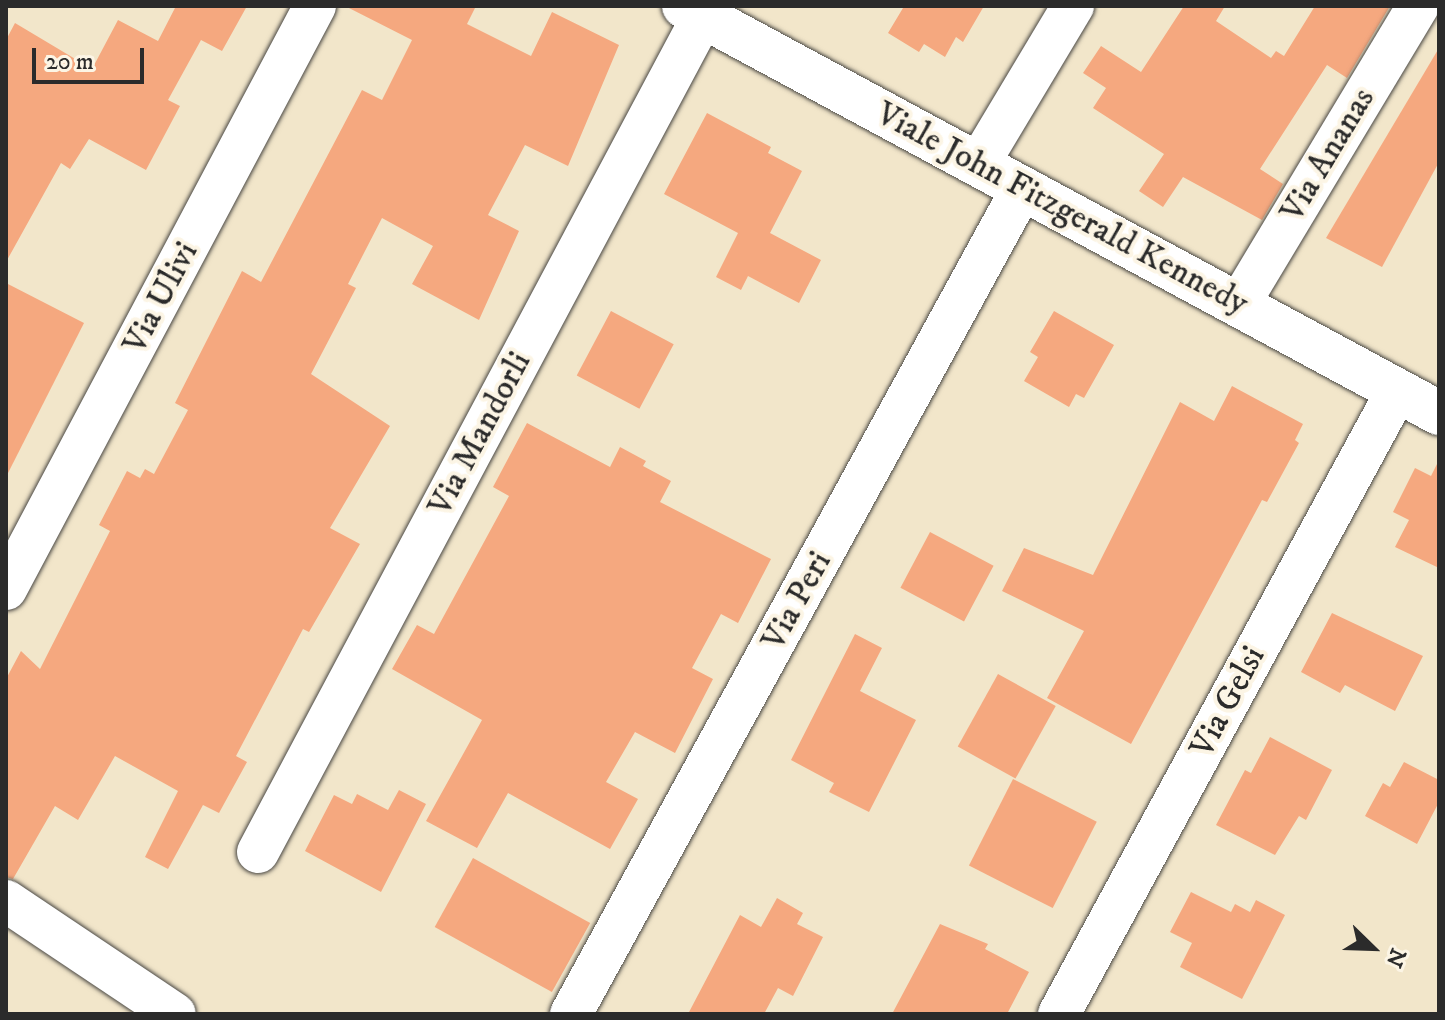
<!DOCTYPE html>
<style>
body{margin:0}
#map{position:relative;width:1445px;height:1020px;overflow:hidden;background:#f2e6ca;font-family:"IM FELL DW Pica",serif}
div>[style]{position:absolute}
.building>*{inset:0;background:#f5a87f;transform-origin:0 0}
.roads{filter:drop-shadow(0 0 2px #494743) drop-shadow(0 0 2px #494743)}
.minor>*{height:42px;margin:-21px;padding:0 21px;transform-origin:21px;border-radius:21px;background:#fff}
.tertiary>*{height:44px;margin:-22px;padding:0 22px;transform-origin:22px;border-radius:22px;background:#fff}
span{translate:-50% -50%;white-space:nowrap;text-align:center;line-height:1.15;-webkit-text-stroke:8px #fcf5e5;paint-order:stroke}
.street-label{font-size:34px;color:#2b2b2b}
.frame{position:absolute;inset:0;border:8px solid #2b2b2b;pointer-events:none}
.north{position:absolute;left:1333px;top:908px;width:80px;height:80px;-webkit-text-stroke:6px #fcf5e5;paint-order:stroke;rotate:113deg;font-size:22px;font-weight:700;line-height:32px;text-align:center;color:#2b2b2b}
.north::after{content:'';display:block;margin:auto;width:28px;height:36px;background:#2b2b2b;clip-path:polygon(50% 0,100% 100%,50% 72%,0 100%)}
.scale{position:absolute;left:32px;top:48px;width:112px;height:36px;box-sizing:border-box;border:4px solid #2b2b2b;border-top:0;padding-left:10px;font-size:24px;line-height:28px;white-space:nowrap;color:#2b2b2b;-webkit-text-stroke:6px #fcf5e5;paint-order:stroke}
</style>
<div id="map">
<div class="building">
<i style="clip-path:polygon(176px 6px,247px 6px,222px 51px,201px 40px,168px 100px,180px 106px,146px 170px,89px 139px,70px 169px,61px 163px,6px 262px,6px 40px,15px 23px,92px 69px,118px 20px,158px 41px)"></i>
<i style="clip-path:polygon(345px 6px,476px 6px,467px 24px,531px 56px,552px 12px,619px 45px,568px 166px,525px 145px,488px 215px,519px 231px,479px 320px,412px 284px,433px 246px,382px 218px,348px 284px,356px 288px,311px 374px,390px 426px,330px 528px,360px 544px,309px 632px,303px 629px,236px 756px,247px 762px,219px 813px,203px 805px,168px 869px,145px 857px,178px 791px,115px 756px,78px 820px,55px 806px,13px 879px,6px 877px,6px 679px,21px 651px,40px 669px,110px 531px,99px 525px,127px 471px,140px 478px,145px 469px,154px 474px,188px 410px,175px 403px,242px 271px,261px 282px,362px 90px,382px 100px,412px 40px)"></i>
<i style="clip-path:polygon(899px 6px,984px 6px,963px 42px,956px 37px,945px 57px,924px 44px,919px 52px,888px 33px,903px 8px)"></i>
<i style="clip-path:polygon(1184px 6px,1225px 6px,1216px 21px,1271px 58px,1276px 51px,1284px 56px,1315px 6px,1390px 6px,1347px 78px,1327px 65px,1260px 169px,1283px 184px,1262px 220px,1183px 177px,1163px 207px,1139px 191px,1164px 154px,1093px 108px,1106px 88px,1083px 73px,1101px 46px,1141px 72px)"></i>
<i style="clip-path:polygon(1439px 48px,1439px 162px,1382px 267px,1326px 238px)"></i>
<i style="clip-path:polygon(707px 113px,771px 147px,768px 153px,802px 171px,770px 233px,821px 260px,799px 303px,748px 276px,741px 290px,716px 277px,738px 233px,664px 194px)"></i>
<i style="clip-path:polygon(6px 283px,84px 323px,6px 477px)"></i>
<i style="left:611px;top:311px;width:71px;height:73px;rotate:28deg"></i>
<i style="clip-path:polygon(1054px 311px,1114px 345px,1084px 398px,1076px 394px,1069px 407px,1024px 381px,1038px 357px,1030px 352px)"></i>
<i style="clip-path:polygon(1232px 386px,1303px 424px,1295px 440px,1299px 443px,1267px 502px,1262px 500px,1131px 744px,1047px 698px,1084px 631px,1002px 591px,1024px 548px,1093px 575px,1180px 402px,1214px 421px)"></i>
<i style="clip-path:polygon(527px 423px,610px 467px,620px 447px,646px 461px,643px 466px,671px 481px,660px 502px,771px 559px,738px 623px,721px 614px,692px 668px,713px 679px,675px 753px,635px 732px,606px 782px,638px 799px,610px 849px,508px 793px,477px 848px,426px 821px,482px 720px,392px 669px,417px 625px,434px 634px,509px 496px,493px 487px)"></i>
<i style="clip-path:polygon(1439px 460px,1439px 568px,1395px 547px,1409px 520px,1393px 512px,1415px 468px,1431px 476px)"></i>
<i style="left:930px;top:532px;width:72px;height:63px;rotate:28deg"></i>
<i style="clip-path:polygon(1332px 613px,1423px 656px,1395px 711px,1345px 685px,1340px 693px,1301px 672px)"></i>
<i style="clip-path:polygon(855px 634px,882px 648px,860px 691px,916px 720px,869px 812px,829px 792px,834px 783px,791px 760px)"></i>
<i style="left:998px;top:674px;width:66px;height:83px;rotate:29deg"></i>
<i style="clip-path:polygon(1270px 737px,1332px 770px,1306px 820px,1299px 816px,1275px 855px,1216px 825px,1245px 770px,1251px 773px)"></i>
<i style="clip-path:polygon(1404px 762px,1439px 780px,1439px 802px,1417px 844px,1365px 816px,1383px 783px,1390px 787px)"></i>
<i style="left:1013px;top:779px;width:94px;height:97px;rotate:27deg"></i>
<i style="clip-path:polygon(399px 790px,426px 804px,381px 892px,305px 851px,334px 795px,352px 804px,357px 794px,388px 810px)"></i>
<i style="left:473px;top:858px;width:134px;height:79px;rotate:29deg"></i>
<i style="clip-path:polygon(1191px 892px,1231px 912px,1235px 904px,1250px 912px,1256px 900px,1285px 915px,1242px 999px,1180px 967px,1192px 943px,1170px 932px)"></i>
<i style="clip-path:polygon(777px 898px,803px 913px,797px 924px,823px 937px,793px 996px,778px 988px,764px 1014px,688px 1014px,740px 915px,761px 927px)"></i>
<i style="clip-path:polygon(940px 924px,988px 944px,985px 949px,1029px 972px,1007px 1014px,892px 1014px)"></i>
</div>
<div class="roads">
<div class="minor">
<i style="left:979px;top:163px;width:183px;rotate:-59.1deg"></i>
<i style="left:1239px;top:304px;width:348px;rotate:-59deg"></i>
<i style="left:6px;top:589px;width:660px;rotate:-62.08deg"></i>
<i style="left:258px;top:852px;width:947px;rotate:-61.97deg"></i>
<i style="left:6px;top:901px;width:203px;rotate:33.8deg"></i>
<i style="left:571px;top:1014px;width:942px;rotate:-61.34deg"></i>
<i style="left:1059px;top:1014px;width:709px;rotate:-61.52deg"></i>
</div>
<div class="tertiary">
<i style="left:684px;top:6px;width:858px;rotate:28.33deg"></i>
</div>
</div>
<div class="street-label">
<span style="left:1328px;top:155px;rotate:-59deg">Via Ananas</span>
<span style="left:1062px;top:209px;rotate:28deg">Viale John Fitzgerald Kennedy</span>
<span style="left:161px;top:298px;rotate:-62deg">Via Ulivi</span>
<span style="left:480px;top:434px;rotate:-62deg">Via Mandorli</span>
<span style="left:797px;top:601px;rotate:-61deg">Via Peri</span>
<span style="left:1228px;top:702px;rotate:-62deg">Via Gelsi</span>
</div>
<div class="frame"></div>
<div class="north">N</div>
<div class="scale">20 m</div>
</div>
